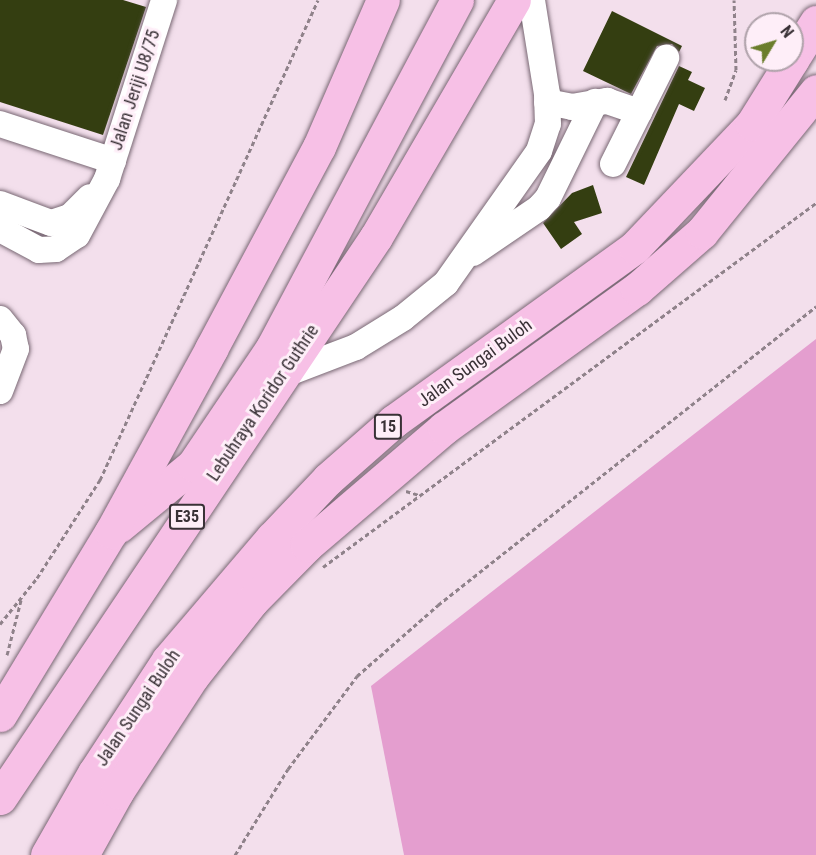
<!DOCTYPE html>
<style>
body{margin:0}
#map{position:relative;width:816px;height:855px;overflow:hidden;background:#f3dfec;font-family:"Roboto Condensed",sans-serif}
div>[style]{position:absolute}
.green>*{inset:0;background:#e49ecf}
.building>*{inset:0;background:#343e11}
.path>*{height:3px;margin-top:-1.5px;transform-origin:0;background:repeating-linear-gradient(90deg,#8f828a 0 4.5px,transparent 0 7.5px)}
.roads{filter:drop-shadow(0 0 2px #796874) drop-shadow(0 0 2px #796874)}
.minor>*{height:26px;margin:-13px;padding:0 13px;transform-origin:13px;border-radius:13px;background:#fff}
.highway>*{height:33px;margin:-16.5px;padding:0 16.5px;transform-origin:16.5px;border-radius:16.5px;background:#f7c0e6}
span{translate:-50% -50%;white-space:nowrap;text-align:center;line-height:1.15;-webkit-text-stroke:6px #feeef8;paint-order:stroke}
.shield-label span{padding:2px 4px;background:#feeef8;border:2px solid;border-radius:4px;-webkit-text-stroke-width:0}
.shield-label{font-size:16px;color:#393136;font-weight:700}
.street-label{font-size:18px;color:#393136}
.north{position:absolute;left:744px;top:12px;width:60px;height:60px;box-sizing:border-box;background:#feeef8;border:2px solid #afa2aa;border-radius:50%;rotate:52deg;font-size:16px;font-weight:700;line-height:24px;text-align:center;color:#393136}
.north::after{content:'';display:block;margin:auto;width:21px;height:27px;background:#6b7d2c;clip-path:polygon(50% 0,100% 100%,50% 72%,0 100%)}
</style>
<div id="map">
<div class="green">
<i style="clip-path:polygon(816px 339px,816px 855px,404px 855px,371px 686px)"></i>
</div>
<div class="building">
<i style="clip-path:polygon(0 0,123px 0,146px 7px,103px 135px,0 102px)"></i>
<i style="clip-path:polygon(612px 11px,682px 46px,679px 52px,672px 44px,657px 46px,631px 94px,583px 71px)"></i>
<i style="clip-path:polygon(679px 66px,692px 72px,688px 80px,705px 88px,694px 111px,679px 104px,644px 185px,626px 177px)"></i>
<i style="clip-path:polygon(593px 185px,602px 213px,574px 222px,582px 234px,561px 249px,543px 223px,572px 193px)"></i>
</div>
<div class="path">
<i style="left:725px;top:100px;width:32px;rotate:-70deg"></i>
<i style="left:736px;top:70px;width:70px;rotate:-91.6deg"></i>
<i style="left:406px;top:491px;width:14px;rotate:17deg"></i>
<i style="left:323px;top:567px;width:613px;rotate:-36.44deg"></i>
<i style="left:0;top:624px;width:59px;rotate:-51.2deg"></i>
<i style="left:37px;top:578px;width:117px;rotate:-57.3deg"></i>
<i style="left:100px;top:480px;width:527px;rotate:-65.57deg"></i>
<i style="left:7px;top:655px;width:57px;rotate:-75.7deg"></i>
<i style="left:235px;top:855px;width:101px;rotate:-58.4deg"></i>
<i style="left:288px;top:769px;width:116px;rotate:-53.4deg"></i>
<i style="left:357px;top:676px;width:108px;rotate:-41.2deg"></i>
<i style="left:438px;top:605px;width:482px;rotate:-38.3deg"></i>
</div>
<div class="roads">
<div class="minor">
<i style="left:547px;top:102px;width:25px;rotate:11deg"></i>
<i style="left:572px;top:107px;width:36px;rotate:-10deg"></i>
<i style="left:607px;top:101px;width:34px;rotate:19deg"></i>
<i style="left:0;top:124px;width:119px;rotate:18.1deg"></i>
<i style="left:613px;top:164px;width:119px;rotate:-63.4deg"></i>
<i style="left:0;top:204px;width:54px;rotate:20.4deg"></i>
<i style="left:51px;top:223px;width:20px;rotate:-18deg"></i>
<i style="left:70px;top:217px;width:28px;rotate:-45deg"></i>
<i style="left:0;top:229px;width:44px;rotate:28.3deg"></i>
<i style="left:39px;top:250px;width:17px;rotate:-3deg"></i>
<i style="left:56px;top:249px;width:25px;rotate:-34deg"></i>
<i style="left:77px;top:235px;width:64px;rotate:-61.8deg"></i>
<i style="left:107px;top:179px;width:188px;rotate:-72.3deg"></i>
<i style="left:473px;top:253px;width:80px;rotate:-34.3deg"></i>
<i style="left:539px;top:208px;width:13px;rotate:-48deg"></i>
<i style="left:548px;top:198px;width:107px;rotate:-63.9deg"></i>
<i style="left:0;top:319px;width:21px;rotate:51deg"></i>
<i style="left:13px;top:335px;width:14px;rotate:78deg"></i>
<i style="left:16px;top:349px;width:45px;rotate:110.9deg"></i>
<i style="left:280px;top:376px;width:81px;rotate:-20.9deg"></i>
<i style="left:356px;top:347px;width:55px;rotate:-31.7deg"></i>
<i style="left:403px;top:318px;width:55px;rotate:-39.1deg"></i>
<i style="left:446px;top:283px;width:161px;rotate:-54.8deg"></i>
<i style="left:539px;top:151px;width:28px;rotate:-72deg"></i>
<i style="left:548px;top:124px;width:30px;rotate:-92deg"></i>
<i style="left:547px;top:94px;width:95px;rotate:-99.1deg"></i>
</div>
<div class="highway">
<i style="left:792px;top:60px;width:45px;rotate:-57.7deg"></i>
<i style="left:119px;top:526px;width:96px;rotate:-39.5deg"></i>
<i style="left:193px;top:465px;width:141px;rotate:-56deg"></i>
<i style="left:272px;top:348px;width:394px;rotate:-62deg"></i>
<i style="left:0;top:715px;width:214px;rotate:-58.8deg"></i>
<i style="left:111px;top:532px;width:209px;rotate:-61.3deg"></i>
<i style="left:211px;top:349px;width:229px;rotate:-61.9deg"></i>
<i style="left:319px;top:147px;width:160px;rotate:-66.5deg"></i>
<i style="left:0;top:798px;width:675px;rotate:-56.17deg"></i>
<i style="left:376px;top:237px;width:274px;rotate:-59.8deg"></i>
<i style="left:47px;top:855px;width:95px;rotate:-60.2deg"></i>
<i style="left:94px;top:773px;width:135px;rotate:-56.8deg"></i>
<i style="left:168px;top:660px;width:160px;rotate:-49.6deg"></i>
<i style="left:272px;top:538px;width:81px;rotate:-46.5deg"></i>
<i style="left:328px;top:479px;width:88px;rotate:-41.3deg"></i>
<i style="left:394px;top:421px;width:297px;rotate:-35.8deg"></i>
<i style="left:635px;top:247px;width:170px;rotate:-46.4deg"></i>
<i style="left:752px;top:124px;width:75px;rotate:-58deg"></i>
<i style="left:82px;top:855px;width:72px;rotate:-60.9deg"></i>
<i style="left:117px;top:792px;width:137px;rotate:-56.9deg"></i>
<i style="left:192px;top:677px;width:97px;rotate:-51.7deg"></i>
<i style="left:252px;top:601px;width:78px;rotate:-45.5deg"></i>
<i style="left:307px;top:545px;width:180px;rotate:-40.5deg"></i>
<i style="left:444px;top:428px;width:238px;rotate:-35.8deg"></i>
<i style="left:637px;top:289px;width:86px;rotate:-41.2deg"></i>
<i style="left:702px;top:232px;width:181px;rotate:-51deg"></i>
</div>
</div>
<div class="shield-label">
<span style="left:388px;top:427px">15</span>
<span style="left:187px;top:517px">E35</span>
</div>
<div class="street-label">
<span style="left:135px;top:90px;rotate:-72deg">Jalan Jeriji U8/75</span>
<span style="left:475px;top:363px;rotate:-36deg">Jalan Sungai Buloh</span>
<span style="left:263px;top:403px;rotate:-56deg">Lebuhraya Koridor Guthrie</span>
<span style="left:138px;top:708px;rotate:-56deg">Jalan Sungai Buloh</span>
</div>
<div class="north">N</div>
</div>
